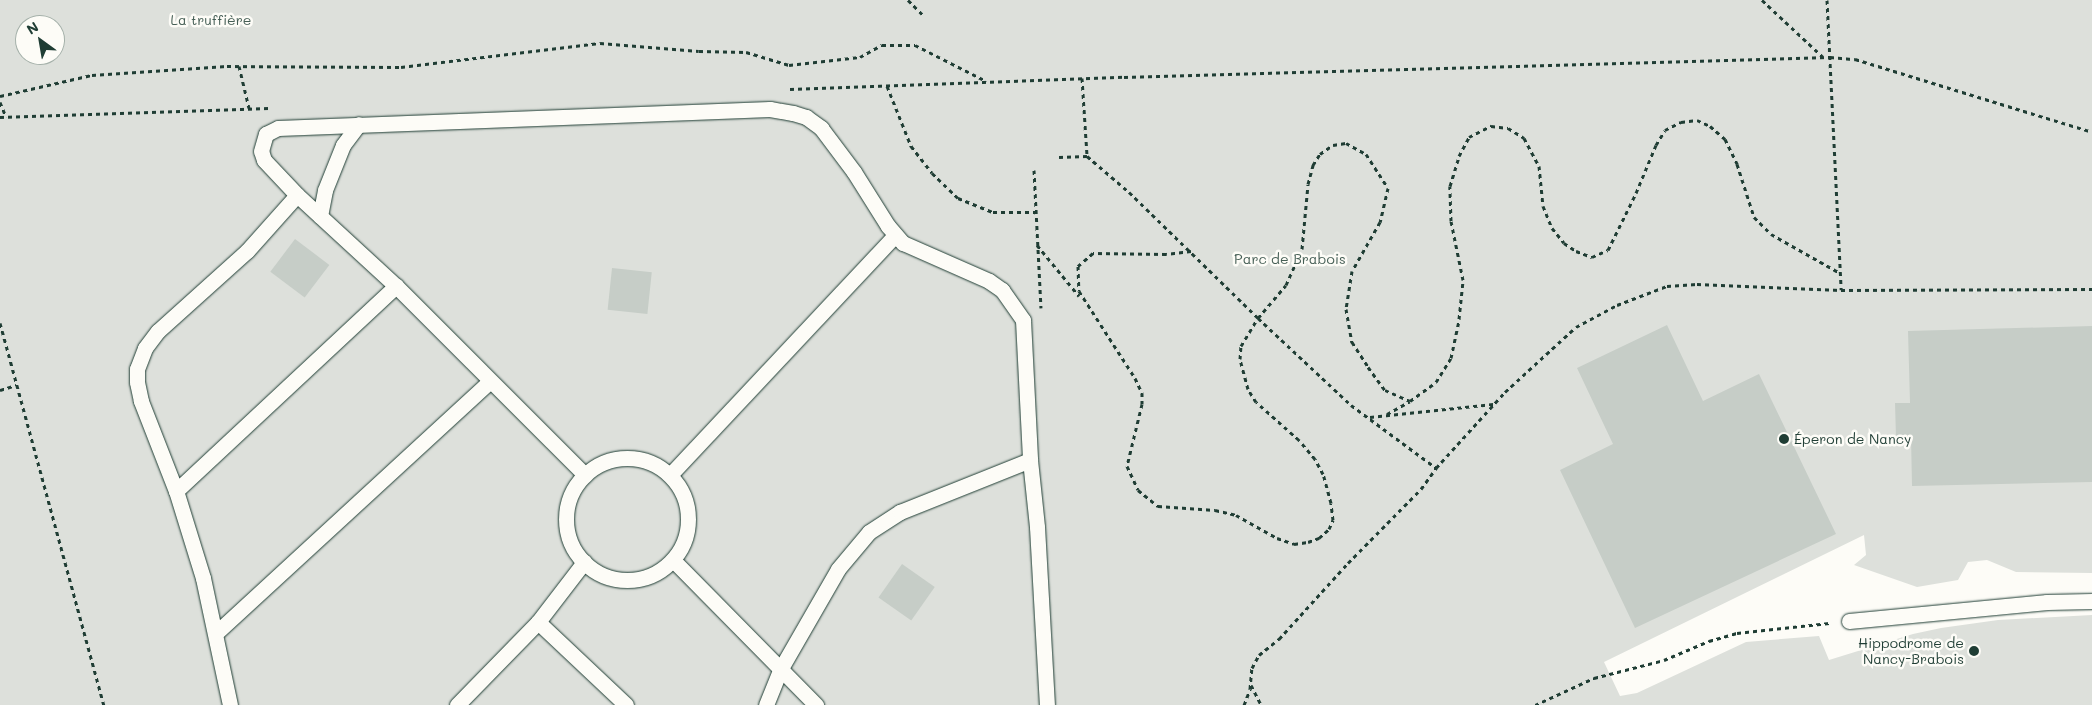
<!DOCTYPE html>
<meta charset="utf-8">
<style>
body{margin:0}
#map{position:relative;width:2092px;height:705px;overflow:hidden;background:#fdfcf7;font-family:Mali,sans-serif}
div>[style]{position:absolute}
.green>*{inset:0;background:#dde0db}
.building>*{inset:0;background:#c6cdc7;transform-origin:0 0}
.path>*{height:3px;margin-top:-1.5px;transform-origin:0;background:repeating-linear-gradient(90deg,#1f3d34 0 4px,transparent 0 8px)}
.roads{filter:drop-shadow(0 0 1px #1f3d34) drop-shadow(0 0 1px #1f3d34)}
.lane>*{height:15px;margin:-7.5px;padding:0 7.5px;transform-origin:7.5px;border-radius:7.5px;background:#fdfcf7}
.lane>.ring{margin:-7.5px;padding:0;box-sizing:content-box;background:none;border:15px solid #fdfcf7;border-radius:50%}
.dots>*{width:14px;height:14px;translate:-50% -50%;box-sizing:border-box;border:2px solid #fdfcf7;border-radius:50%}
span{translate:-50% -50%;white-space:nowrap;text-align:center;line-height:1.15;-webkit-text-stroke:5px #fdfcf7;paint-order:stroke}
.park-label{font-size:14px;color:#455e55}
.poi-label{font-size:14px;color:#1f3d34}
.left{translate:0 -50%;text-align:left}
.right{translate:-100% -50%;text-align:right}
.north{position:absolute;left:15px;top:15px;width:50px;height:50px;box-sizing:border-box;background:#fdfcf7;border:1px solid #a4b0a9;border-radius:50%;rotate:328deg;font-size:14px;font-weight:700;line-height:20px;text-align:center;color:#1f3d34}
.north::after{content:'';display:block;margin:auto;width:18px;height:22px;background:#1f3d34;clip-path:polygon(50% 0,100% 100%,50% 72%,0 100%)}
</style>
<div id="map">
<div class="green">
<i style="clip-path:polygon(evenodd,0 0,2092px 0,2092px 573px,2016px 572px,1987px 560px,1968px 562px,1958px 580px,1917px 587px,1854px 565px,1866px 555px,1864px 535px,1604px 662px,1620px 696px,1637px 693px,1746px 642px,1819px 636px,1829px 660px,1913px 634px,1941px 628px,1998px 620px,2092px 615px,2092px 705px,0 705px,0 0,25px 25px,55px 25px,55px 55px,25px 55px,25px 25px)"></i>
</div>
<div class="building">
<i style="left:295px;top:239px;width:43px;height:41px;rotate:37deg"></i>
<i style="left:612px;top:268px;width:40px;height:42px;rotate:6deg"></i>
<i style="clip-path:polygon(1667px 325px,1703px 401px,1759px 374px,1836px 534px,1635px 628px,1560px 470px,1613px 444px,1577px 368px)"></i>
<i style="clip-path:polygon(2092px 326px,2092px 482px,1912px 486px,1911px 437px,1896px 437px,1895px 403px,1910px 403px,1908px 331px)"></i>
<i style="left:902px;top:564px;width:40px;height:41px;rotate:35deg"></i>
</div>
<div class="path">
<i style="left:908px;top:0;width:23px;rotate:45deg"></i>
<i style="left:1762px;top:0;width:83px;rotate:43.1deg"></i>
<i style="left:1827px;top:0;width:290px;rotate:87.2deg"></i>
<i style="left:239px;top:66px;width:43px;rotate:76.6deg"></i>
<i style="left:1082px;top:78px;width:78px;rotate:86.3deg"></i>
<i style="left:887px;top:86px;width:65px;rotate:68.2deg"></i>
<i style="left:911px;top:146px;width:34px;rotate:52deg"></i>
<i style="left:932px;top:173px;width:36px;rotate:44deg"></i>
<i style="left:958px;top:198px;width:38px;rotate:22deg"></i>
<i style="left:993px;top:212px;width:43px"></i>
<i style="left:790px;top:89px;width:334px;rotate:-2.1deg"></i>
<i style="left:1124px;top:77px;width:706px;rotate:-1.62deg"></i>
<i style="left:1830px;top:57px;width:25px;rotate:5deg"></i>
<i style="left:1855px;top:59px;width:248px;rotate:17.1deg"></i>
<i style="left:0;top:96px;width:94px;rotate:-12.9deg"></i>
<i style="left:92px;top:75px;width:135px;rotate:-3.8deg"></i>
<i style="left:227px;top:66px;width:174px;rotate:0.3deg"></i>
<i style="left:401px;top:67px;width:200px;rotate:-6.9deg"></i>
<i style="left:600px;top:43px;width:99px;rotate:4.6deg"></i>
<i style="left:699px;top:51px;width:47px;rotate:1.2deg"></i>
<i style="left:746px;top:52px;width:45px;rotate:16.8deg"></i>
<i style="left:789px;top:65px;width:71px;rotate:-6.4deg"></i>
<i style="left:860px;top:57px;width:25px;rotate:-29deg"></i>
<i style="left:882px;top:45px;width:33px"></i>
<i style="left:915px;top:45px;width:80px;rotate:26.9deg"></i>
<i style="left:0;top:102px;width:16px;rotate:68deg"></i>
<i style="left:0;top:117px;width:269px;rotate:-1.9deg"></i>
<i style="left:1059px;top:157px;width:28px;rotate:-2deg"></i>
<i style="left:1087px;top:156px;width:55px;rotate:40.6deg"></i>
<i style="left:1129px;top:192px;width:180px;rotate:44.3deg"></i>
<i style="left:1258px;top:318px;width:127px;rotate:43.1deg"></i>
<i style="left:1351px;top:405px;width:106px;rotate:36.5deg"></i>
<i style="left:1436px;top:468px;width:103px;rotate:-47.8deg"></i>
<i style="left:1505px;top:392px;width:96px;rotate:-42.5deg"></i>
<i style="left:1576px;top:327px;width:47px;rotate:-28.2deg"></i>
<i style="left:1617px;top:305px;width:53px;rotate:-20.8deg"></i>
<i style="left:1667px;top:286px;width:30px;rotate:-4deg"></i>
<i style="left:1697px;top:284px;width:144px;rotate:2.4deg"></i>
<i style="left:1841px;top:290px;width:251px;rotate:-0.2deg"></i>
<i style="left:1034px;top:170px;width:138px;rotate:87.1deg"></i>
<i style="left:1037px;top:245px;width:66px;rotate:50.5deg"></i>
<i style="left:1191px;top:251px;width:25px;rotate:173deg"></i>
<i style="left:1166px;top:254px;width:73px;rotate:-179.2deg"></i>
<i style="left:1093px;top:253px;width:20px;rotate:139deg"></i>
<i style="left:1078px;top:266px;width:25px;rotate:88deg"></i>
<i style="left:1079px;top:291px;width:103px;rotate:57.2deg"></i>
<i style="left:1135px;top:378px;width:17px;rotate:65deg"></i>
<i style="left:1142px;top:393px;width:11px;rotate:90deg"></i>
<i style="left:1142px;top:404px;width:64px;rotate:103.6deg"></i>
<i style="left:1127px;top:466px;width:26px;rotate:65deg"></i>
<i style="left:1138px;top:490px;width:26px;rotate:39deg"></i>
<i style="left:1158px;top:506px;width:57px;rotate:4deg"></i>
<i style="left:1215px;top:510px;width:22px;rotate:13deg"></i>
<i style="left:1236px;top:515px;width:47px;rotate:29.3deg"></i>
<i style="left:1277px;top:538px;width:18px;rotate:19deg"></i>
<i style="left:1294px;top:544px;width:14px;rotate:-8deg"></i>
<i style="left:1308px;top:542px;width:12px;rotate:-20deg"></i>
<i style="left:1319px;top:538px;width:13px;rotate:-42deg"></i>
<i style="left:1329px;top:529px;width:10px;rotate:-66deg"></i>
<i style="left:1333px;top:520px;width:17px;rotate:-97deg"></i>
<i style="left:1331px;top:503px;width:30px;rotate:-105deg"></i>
<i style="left:1323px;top:474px;width:17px;rotate:-118deg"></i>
<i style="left:1315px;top:459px;width:25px;rotate:-130deg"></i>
<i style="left:1299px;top:440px;width:57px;rotate:-138.5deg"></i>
<i style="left:1256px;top:402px;width:15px;rotate:-122deg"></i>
<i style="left:1248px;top:389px;width:31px;rotate:-105deg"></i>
<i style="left:1240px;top:359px;width:13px;rotate:-86deg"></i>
<i style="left:1241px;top:346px;width:33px;rotate:-59deg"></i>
<i style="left:1258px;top:318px;width:43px;rotate:-49.7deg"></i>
<i style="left:1286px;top:285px;width:39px;rotate:-66deg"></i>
<i style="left:1302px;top:249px;width:65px;rotate:-84.7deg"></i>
<i style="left:1308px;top:184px;width:20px;rotate:-75deg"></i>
<i style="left:1313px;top:165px;width:13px;rotate:-58deg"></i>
<i style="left:1320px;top:154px;width:16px;rotate:-35deg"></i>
<i style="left:1333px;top:145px;width:13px;rotate:-9deg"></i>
<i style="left:1346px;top:143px;width:23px;rotate:29deg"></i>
<i style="left:1366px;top:154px;width:40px;rotate:57.1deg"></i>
<i style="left:1388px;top:188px;width:35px;rotate:103deg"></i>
<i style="left:1380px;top:222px;width:56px;rotate:119.7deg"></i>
<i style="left:1352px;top:271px;width:38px;rotate:99deg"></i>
<i style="left:1346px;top:309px;width:34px;rotate:80deg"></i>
<i style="left:1352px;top:342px;width:30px;rotate:57deg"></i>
<i style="left:1368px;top:367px;width:29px;rotate:54deg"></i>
<i style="left:1385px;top:390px;width:27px;rotate:24deg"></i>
<i style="left:1410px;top:401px;width:32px;rotate:-36deg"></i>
<i style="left:1436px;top:382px;width:28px;rotate:-58deg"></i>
<i style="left:1451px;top:358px;width:40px;rotate:-78deg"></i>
<i style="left:1459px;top:319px;width:39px;rotate:-84deg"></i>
<i style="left:1463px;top:280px;width:60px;rotate:-101.5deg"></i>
<i style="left:1451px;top:221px;width:35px;rotate:-92deg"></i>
<i style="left:1450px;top:186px;width:31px;rotate:-73deg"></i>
<i style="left:1459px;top:156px;width:21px;rotate:-62deg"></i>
<i style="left:1469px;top:137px;width:25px;rotate:-27deg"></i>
<i style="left:1491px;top:126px;width:17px;rotate:7deg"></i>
<i style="left:1508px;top:128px;width:19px;rotate:32deg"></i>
<i style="left:1524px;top:138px;width:32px;rotate:62deg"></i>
<i style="left:1539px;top:166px;width:40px;rotate:84.3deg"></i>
<i style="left:1543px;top:206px;width:24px;rotate:68deg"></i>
<i style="left:1552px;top:228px;width:19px;rotate:51deg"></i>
<i style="left:1564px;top:243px;width:14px;rotate:34deg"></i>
<i style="left:1576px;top:251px;width:17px;rotate:21deg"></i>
<i style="left:1592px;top:257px;width:17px;rotate:-24deg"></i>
<i style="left:1608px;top:250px;width:64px;rotate:-63.8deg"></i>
<i style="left:1636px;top:193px;width:52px;rotate:-67.4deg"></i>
<i style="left:1656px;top:145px;width:17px;rotate:-59deg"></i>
<i style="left:1665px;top:130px;width:18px;rotate:-27deg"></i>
<i style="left:1681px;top:122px;width:16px;rotate:-7deg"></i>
<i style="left:1697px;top:120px;width:14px;rotate:25deg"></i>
<i style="left:1710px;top:126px;width:20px;rotate:41deg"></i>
<i style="left:1725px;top:139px;width:28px;rotate:64deg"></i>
<i style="left:1737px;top:164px;width:56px;rotate:72.2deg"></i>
<i style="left:1754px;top:217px;width:24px;rotate:45deg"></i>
<i style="left:1771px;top:234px;width:79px;rotate:29.5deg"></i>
<i style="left:0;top:323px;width:396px;rotate:74.8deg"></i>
<i style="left:0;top:390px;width:17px;rotate:-17deg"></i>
<i style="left:1387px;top:414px;width:26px;rotate:-29deg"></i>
<i style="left:1370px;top:417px;width:124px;rotate:-6deg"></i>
<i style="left:1251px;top:685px;width:22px;rotate:63deg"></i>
<i style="left:1244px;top:705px;width:17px;rotate:-69deg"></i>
<i style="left:1250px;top:689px;width:21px;rotate:-85deg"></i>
<i style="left:1252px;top:668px;width:15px;rotate:-62deg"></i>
<i style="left:1259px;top:655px;width:26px;rotate:-39deg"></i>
<i style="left:1279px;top:639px;width:103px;rotate:-47.8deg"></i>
<i style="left:1348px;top:563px;width:104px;rotate:-45.4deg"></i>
<i style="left:1421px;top:489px;width:26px;rotate:-54deg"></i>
<i style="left:1535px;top:705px;width:65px;rotate:-24.6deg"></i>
<i style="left:1594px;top:678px;width:72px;rotate:-14.4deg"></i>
<i style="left:1664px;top:660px;width:49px;rotate:-22.9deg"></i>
<i style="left:1709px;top:641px;width:29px;rotate:-16deg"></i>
<i style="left:1737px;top:633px;width:93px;rotate:-6.2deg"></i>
</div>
<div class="roads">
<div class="lane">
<i style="left:320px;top:216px;width:26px;rotate:-79deg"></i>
<i style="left:325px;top:190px;width:48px;rotate:-68.2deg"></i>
<i style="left:343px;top:145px;width:26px;rotate:-53deg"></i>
<i class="ring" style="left:566px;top:458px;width:107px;height:107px"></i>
<i style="left:585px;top:475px;width:267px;rotate:-135deg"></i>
<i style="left:396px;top:286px;width:134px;rotate:-137.4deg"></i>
<i style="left:297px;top:195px;width:48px;rotate:-133.3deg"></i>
<i style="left:264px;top:160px;width:9px;rotate:-108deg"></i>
<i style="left:261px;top:151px;width:18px;rotate:-74deg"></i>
<i style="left:266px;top:134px;width:13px;rotate:-27deg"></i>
<i style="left:278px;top:128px;width:492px;rotate:-2.2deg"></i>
<i style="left:770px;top:109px;width:23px;rotate:10deg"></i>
<i style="left:793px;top:113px;width:14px;rotate:17deg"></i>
<i style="left:806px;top:117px;width:19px;rotate:36deg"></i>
<i style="left:821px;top:128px;width:55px;rotate:53.1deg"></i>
<i style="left:854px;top:172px;width:64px;rotate:57.8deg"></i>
<i style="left:888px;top:226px;width:23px;rotate:49deg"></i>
<i style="left:903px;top:243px;width:94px;rotate:23.8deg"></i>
<i style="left:989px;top:281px;width:16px;rotate:35deg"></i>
<i style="left:1002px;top:290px;width:37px;rotate:55deg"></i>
<i style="left:1023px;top:320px;width:140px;rotate:87.1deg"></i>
<i style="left:1030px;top:460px;width:67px;rotate:84deg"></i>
<i style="left:1037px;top:527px;width:178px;rotate:86.8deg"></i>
<i style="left:670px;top:475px;width:329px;rotate:-46.8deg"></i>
<i style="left:176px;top:491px;width:301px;rotate:-43deg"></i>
<i style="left:673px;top:560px;width:204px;rotate:45.4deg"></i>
<i style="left:1849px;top:621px;width:199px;rotate:-5.5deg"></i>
<i style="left:2047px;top:602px;width:45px;rotate:-1.3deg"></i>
<i style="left:538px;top:622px;width:121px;rotate:43.3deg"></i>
<i style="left:216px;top:633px;width:372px;rotate:-42.6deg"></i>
<i style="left:230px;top:705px;width:130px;rotate:-102deg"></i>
<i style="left:203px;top:578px;width:91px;rotate:-107.2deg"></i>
<i style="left:176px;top:491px;width:97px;rotate:-111.3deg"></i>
<i style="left:141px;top:401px;width:19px;rotate:-102deg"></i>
<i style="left:137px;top:382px;width:13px;rotate:-90deg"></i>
<i style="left:137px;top:369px;width:22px;rotate:-69deg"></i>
<i style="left:145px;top:348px;width:21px;rotate:-53deg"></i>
<i style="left:158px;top:331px;width:120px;rotate:-42deg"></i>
<i style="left:247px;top:251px;width:75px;rotate:-48.2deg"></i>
<i style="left:457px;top:705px;width:116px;rotate:-45.7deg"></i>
<i style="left:538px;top:622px;width:76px;rotate:-52.5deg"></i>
<i style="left:766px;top:705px;width:38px;rotate:-68deg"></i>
<i style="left:780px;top:670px;width:116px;rotate:-60.1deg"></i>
<i style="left:838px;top:569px;width:48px;rotate:-50deg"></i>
<i style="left:869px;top:532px;width:37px;rotate:-33deg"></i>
<i style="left:900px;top:512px;width:140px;rotate:-21.8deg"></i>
</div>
</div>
<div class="dots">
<i style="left:1784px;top:439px;background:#1f3d34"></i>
<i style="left:1974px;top:651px;background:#1f3d34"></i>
</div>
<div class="park-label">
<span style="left:211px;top:20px">La truffière</span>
<span style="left:1290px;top:259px">Parc de Brabois</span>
</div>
<div class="poi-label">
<span class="left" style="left:1794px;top:439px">Éperon de Nancy</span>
<span class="right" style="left:1964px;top:651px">Hippodrome de<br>Nancy-Brabois</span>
</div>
<div class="north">N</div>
</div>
